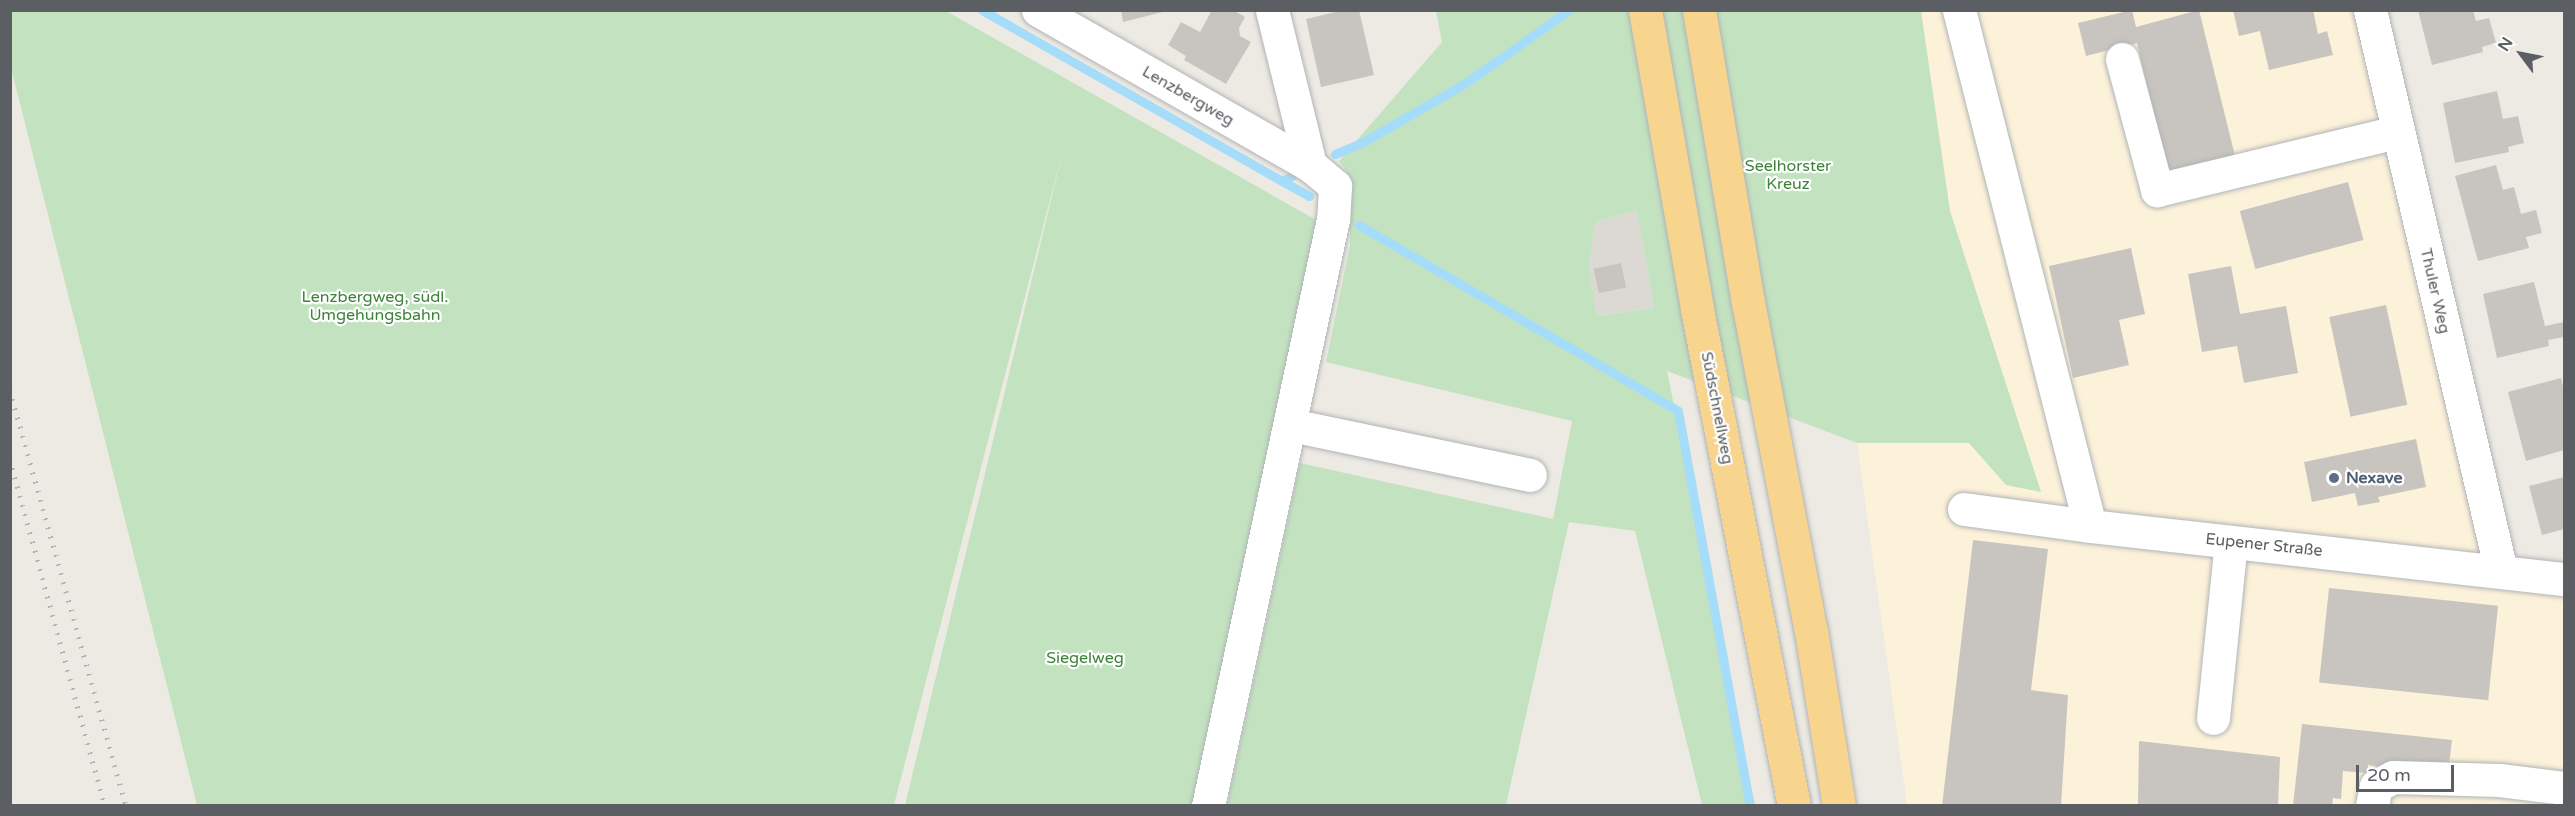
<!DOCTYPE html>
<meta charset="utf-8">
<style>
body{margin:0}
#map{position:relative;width:2575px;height:816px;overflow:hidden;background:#edeae3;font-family:"Varela Round",sans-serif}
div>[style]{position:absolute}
.commercial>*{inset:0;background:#fcf1d9}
.industrial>*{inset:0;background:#dcd9d5}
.green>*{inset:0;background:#c3e3c0}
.stream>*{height:9px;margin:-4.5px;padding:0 4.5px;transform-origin:4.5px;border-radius:4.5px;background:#a5dcfa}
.building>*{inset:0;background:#c8c5c0;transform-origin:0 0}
.roads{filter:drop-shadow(0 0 2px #b0b4b7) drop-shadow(0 0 2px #b0b4b7)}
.minor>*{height:33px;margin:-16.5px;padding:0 16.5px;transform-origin:16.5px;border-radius:16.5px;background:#fff}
.highway>*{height:33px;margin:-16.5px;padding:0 16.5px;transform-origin:16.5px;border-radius:16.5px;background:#f7d58f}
.rail>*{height:4.5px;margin-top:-2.25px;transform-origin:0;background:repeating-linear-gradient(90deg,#b1b2b3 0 1.5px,transparent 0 9.5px)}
.dots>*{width:16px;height:16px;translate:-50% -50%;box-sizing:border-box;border:3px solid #fff;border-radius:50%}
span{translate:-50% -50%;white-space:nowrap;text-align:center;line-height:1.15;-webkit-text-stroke:4.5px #fff;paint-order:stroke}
.street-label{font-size:16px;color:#5b5f63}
.park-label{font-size:16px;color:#3c8339}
.service-label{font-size:16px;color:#4e5e75;font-weight:700}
.left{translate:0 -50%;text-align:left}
.frame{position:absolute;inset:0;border:12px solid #5b5f63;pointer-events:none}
.north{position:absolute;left:2491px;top:24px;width:60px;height:60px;-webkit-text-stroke:4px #fff;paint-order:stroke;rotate:302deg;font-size:16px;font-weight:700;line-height:24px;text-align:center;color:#5b5f63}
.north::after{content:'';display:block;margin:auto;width:21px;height:27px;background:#5b5f63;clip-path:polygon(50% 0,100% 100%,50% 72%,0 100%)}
.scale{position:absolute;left:2356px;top:765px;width:98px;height:27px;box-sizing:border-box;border:3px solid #5b5f63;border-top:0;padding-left:8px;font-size:18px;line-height:21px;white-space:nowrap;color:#5b5f63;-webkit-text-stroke:4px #fff;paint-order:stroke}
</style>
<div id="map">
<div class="commercial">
<i style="clip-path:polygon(1921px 11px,2370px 11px,2501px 571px,2564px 579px,2564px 805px,1907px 805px,1857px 443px,1969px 443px,2006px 485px,2041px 492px,1950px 211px)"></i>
</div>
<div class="industrial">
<i style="clip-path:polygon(1637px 211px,1654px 308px,1597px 316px,1589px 267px,1595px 222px)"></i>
</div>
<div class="green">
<i style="clip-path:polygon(10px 11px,946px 11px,1318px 221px,1197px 805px,905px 805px,1064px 146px,894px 805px,197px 805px,11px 68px)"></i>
<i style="clip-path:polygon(evenodd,1436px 11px,1921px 11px,1950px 211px,2041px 492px,2006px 485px,1969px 443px,1857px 443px,1667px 371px,1755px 805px,1702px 805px,1635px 531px,1569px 522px,1506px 805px,1227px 806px,1300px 463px,1553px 519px,1572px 421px,1326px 362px,1350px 245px,1350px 176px,1339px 161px,1442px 42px,1436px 11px,1637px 211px,1654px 308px,1597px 316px,1589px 267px,1595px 222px,1637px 211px)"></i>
</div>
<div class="stream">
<i style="left:982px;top:10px;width:345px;rotate:29.7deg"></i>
<i style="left:1282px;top:181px;width:11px;rotate:-27deg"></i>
<i style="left:1335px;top:154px;width:33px;rotate:-23deg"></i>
<i style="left:1365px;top:141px;width:118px;rotate:-30deg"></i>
<i style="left:1467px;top:82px;width:125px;rotate:-35.2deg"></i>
<i style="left:1282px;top:181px;width:31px;rotate:29deg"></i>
<i style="left:1359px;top:225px;width:369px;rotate:30.2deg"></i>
<i style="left:1678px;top:411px;width:402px;rotate:79.7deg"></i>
</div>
<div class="building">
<i style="clip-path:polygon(1121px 10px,1167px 10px,1167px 11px,1123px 22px)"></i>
<i style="clip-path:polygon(1212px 10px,1233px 10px,1245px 17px,1239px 28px,1240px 36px,1251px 42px,1226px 84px,1184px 60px,1186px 56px,1168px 45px,1181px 22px,1200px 32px)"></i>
<i style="clip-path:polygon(1344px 10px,1359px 10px,1374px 75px,1321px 87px,1306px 19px)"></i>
<i style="clip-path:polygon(2132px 10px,2136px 27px,2199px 10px,2235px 156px,2168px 173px,2137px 43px,2086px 56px,2078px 23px)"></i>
<i style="clip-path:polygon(2233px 10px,2313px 10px,2318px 34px,2327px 31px,2333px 55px,2269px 70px,2260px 31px,2239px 36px)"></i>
<i style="clip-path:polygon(2418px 10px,2473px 10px,2476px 21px,2489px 18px,2496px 43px,2482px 47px,2483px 52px,2432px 65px)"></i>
<i style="clip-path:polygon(2497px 91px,2503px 119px,2518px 116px,2524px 143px,2508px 147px,2509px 152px,2455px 163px,2443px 103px)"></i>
<i style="clip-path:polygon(2496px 165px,2503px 190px,2514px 187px,2521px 214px,2536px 210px,2542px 233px,2526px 237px,2529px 248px,2478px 261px,2455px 176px)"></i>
<i style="left:2348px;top:182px;width:60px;height:112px;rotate:75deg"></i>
<i style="clip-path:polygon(2131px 248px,2145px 314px,2119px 320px,2129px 365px,2073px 378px,2049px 266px)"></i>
<i style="left:1621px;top:263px;width:25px;height:28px;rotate:78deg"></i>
<i style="clip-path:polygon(2231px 266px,2240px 314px,2286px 306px,2298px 373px,2244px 383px,2237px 346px,2202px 352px,2188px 274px)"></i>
<i style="clip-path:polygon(2534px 282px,2545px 326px,2564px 322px,2564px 337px,2548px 340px,2549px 346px,2497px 358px,2483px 294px)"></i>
<i style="left:2386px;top:305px;width:102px;height:58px;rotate:78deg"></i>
<i style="clip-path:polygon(2561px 378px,2564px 391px,2564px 450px,2526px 461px,2508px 392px)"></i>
<i style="clip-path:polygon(2416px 439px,2426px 487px,2378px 497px,2380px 502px,2358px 506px,2355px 493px,2312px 502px,2304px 462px)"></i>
<i style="clip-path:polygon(2564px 477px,2564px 529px,2542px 535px,2529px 486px)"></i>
<i style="clip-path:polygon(1973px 540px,2048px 549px,2031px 690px,2068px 695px,2061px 806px,1942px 806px)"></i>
<i style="left:2329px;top:588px;width:170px;height:95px;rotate:6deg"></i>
<i style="clip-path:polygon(2302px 724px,2452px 740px,2448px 773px,2368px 765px,2367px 773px,2343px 771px,2341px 799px,2333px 798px,2332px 806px,2293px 806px)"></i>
<i style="clip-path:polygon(2139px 741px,2280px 757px,2278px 806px,2138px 806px)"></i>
</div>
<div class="roads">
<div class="minor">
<i style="left:1038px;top:10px;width:313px;rotate:29.7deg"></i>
<i style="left:1310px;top:165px;width:33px;rotate:40deg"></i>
<i style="left:1335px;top:186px;width:33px;rotate:93deg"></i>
<i style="left:1333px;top:219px;width:600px;rotate:102.02deg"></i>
<i style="left:1272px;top:10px;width:160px;rotate:76.2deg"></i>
<i style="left:1959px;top:10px;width:532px;rotate:75.75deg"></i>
<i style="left:2370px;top:10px;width:576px;rotate:76.86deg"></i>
<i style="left:2122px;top:59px;width:136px;rotate:75deg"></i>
<i style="left:2157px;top:190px;width:247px;rotate:-13.6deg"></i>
<i style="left:1291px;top:425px;width:244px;rotate:11.8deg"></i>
<i style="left:1964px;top:509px;width:127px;rotate:7.7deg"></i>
<i style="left:2090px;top:526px;width:477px;rotate:6.4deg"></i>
<i style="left:2213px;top:718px;width:177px;rotate:-84.2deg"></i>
<i style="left:2372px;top:806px;width:20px;rotate:-79deg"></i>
<i style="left:2376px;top:786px;width:19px;rotate:-28deg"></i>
<i style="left:2393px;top:777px;width:106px;rotate:1.6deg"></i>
<i style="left:2499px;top:780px;width:65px;rotate:7deg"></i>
</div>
<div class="highway">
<i style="left:1645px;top:10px;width:303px;rotate:80.1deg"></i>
<i style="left:1697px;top:309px;width:506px;rotate:78.96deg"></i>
<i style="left:1699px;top:10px;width:296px;rotate:80.5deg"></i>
<i style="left:1748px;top:302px;width:335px;rotate:79.2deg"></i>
<i style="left:1811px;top:631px;width:177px;rotate:80.9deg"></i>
</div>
</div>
<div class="rail">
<i style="left:10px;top:390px;width:432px;rotate:74.4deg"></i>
<i style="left:10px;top:459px;width:360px;rotate:74.7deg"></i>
</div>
<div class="dots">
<i style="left:2334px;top:478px;background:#5c6f8a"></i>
</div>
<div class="street-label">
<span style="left:1188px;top:96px;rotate:30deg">Lenzbergweg</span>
<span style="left:2435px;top:291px;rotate:77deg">Thuler Weg</span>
<span style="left:1717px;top:408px;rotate:79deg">Südschnellweg</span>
<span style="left:2264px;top:545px;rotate:6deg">Eupener Straße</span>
</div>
<div class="park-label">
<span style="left:1788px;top:175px">Seelhorster<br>Kreuz</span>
<span style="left:375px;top:306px">Lenzbergweg, südl.<br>Umgehungsbahn</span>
<span style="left:1085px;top:658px">Siegelweg</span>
</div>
<div class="service-label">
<span class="left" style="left:2346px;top:478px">Nexave</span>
</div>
<div class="frame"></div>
<div class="north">N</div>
<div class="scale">20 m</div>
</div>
